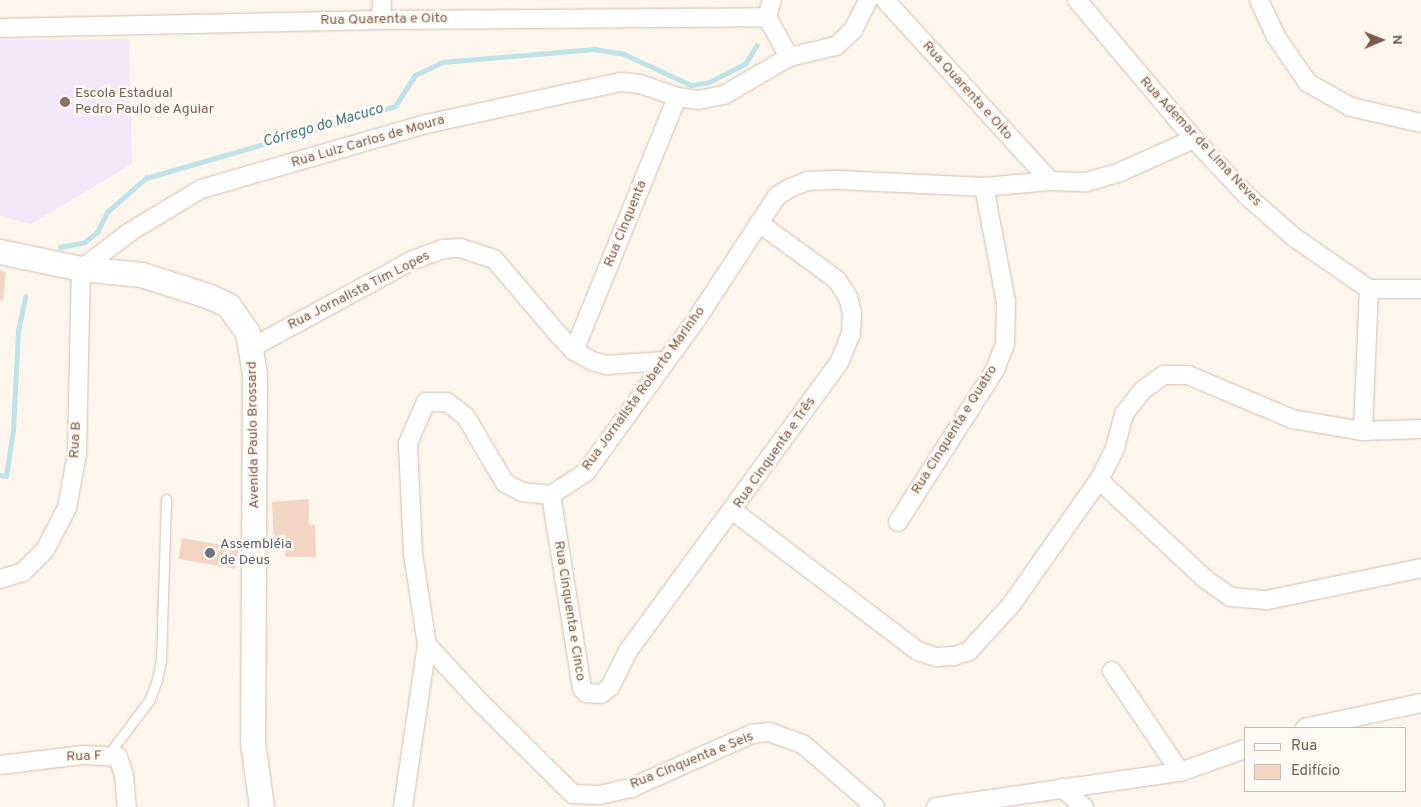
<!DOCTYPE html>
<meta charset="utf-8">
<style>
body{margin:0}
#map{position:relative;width:1421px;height:807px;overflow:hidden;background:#fdf6ec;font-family:Overpass,sans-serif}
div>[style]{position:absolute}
.education>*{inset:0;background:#f3e8fa}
.stream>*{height:4.5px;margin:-2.25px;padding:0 2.25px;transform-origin:2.25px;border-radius:2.25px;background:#bfe3e8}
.building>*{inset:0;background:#f3d5c3;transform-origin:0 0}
.roads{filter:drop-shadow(0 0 1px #d1beb0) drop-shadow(0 0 1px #d1beb0)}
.service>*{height:9px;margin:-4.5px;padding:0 4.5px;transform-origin:4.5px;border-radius:4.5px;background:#fff}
.minor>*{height:18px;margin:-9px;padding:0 9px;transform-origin:9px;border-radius:9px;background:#fff}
.secondary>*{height:24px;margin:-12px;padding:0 12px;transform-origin:12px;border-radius:12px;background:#fff}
.dots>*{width:14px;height:14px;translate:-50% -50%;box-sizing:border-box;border:2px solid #fffaf3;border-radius:50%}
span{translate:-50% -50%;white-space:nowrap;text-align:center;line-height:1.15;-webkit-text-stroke:5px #fffaf3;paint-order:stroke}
.street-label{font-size:14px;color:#7a5c4d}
.education-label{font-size:14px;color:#785e54}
.left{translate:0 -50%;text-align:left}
.worship-label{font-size:14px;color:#5b616d}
.water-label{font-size:15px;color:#437c86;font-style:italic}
.legend{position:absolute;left:1244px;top:727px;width:162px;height:65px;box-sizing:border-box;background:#fffaf3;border:1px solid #cabbb1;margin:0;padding:6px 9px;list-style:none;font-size:15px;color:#7a5c4d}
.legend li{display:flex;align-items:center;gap:10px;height:25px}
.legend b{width:25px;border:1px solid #cabbb1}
.north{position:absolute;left:1356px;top:15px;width:50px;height:50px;-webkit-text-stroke:4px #fffaf3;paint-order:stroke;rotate:89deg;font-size:14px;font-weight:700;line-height:20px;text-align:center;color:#7a5c4d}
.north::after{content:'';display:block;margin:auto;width:18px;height:22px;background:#7a5c4d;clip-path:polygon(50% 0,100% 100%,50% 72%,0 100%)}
</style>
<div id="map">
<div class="education">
<i style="clip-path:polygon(129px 39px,132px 164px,31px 224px,0 216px,0 40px)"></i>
</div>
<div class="stream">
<i style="left:60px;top:247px;width:25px;rotate:-11deg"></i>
<i style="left:85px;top:242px;width:16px;rotate:-40deg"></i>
<i style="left:97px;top:232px;width:22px;rotate:-63deg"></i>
<i style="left:107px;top:212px;width:52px;rotate:-41.1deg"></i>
<i style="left:146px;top:178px;width:259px;rotate:-16.1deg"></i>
<i style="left:395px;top:106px;width:37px;rotate:-57deg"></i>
<i style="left:415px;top:75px;width:31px;rotate:-25deg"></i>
<i style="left:443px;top:62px;width:152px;rotate:-4.9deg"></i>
<i style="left:594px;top:49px;width:30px;rotate:9deg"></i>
<i style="left:624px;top:54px;width:74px;rotate:24.8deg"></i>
<i style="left:691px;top:85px;width:18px;rotate:-9deg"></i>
<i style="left:709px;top:82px;width:40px;rotate:-26.6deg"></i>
<i style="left:745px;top:64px;width:22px;rotate:-58deg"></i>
<i style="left:0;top:475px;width:6px;rotate:9deg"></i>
<i style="left:6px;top:476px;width:47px;rotate:-81.3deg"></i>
<i style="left:13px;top:430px;width:99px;rotate:-87.1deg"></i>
<i style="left:18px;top:331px;width:35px;rotate:-78deg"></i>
</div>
<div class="building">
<i style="clip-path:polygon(0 270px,6px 272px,3px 301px,0 300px)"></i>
<i style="clip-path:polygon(309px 499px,309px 525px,315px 524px,316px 557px,285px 557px,285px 548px,274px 548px,272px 502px)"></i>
<i style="left:182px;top:538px;width:58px;height:21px;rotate:10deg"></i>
</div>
<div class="roads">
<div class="service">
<i style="left:108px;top:755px;width:70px;rotate:-53.1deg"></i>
<i style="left:150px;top:699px;width:20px;rotate:-70deg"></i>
<i style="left:157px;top:680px;width:20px;rotate:-79deg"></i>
<i style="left:161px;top:660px;width:161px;rotate:-88.2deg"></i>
</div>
<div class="minor">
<i style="left:885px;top:0;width:245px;rotate:47.6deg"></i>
<i style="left:1077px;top:0;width:182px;rotate:49.9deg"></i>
<i style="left:1194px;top:139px;width:76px;rotate:47.1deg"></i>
<i style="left:1246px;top:195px;width:65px;rotate:41.3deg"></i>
<i style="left:1295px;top:238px;width:90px;rotate:34.6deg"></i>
<i style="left:1369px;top:289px;width:52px"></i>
<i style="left:1259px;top:0;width:38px;rotate:65deg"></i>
<i style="left:1275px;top:35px;width:58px;rotate:55.5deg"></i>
<i style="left:1308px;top:83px;width:49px;rotate:29.2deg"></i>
<i style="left:1351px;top:107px;width:72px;rotate:12.9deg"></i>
<i style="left:767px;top:17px;width:46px;rotate:61.2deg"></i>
<i style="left:767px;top:17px;width:18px;rotate:-74deg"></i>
<i style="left:381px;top:20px;width:20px;rotate:-87deg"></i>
<i style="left:0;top:28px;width:381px;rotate:-1.2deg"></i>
<i style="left:381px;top:20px;width:386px;rotate:-0.4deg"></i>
<i style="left:251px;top:348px;width:184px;rotate:-28.5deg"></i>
<i style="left:413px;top:260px;width:33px;rotate:-20deg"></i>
<i style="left:444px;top:249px;width:16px;rotate:-4deg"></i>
<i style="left:460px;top:248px;width:36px;rotate:18deg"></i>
<i style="left:494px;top:259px;width:100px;rotate:49.5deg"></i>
<i style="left:559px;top:335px;width:22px;rotate:47deg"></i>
<i style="left:574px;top:351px;width:21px;rotate:29deg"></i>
<i style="left:592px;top:361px;width:16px;rotate:15deg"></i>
<i style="left:607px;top:365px;width:57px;rotate:-4deg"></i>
<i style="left:574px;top:351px;width:274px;rotate:-67.9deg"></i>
<i style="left:1363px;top:431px;width:142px;rotate:-87.6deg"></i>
<i style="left:1099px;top:480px;width:145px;rotate:43deg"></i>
<i style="left:1205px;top:579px;width:32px;rotate:35deg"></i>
<i style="left:1231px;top:597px;width:36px;rotate:5deg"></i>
<i style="left:1267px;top:600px;width:157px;rotate:-11.7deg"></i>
<i style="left:551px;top:495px;width:196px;rotate:80.9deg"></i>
<i style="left:582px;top:689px;width:6px;rotate:45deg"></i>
<i style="left:586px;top:693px;width:15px;rotate:4deg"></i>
<i style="left:601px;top:694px;width:11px;rotate:-38deg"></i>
<i style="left:610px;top:687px;width:40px;rotate:-63.4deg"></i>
<i style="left:628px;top:651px;width:357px;rotate:-53.8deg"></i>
<i style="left:839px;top:363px;width:31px;rotate:-68deg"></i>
<i style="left:851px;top:334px;width:21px;rotate:-87deg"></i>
<i style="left:852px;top:313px;width:16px;rotate:-104deg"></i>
<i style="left:848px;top:297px;width:20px;rotate:-123deg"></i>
<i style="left:837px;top:280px;width:97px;rotate:-143.8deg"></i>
<i style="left:732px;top:510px;width:233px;rotate:37.2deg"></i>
<i style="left:918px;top:651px;width:18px;rotate:19deg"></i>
<i style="left:935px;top:657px;width:19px;rotate:-3deg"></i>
<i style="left:954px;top:656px;width:16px;rotate:-18deg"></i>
<i style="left:969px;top:651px;width:62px;rotate:-47.6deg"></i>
<i style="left:1011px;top:605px;width:153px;rotate:-54.9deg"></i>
<i style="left:1099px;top:480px;width:36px;rotate:-63deg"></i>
<i style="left:1115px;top:448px;width:35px;rotate:-75deg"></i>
<i style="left:1124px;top:414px;width:31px;rotate:-52deg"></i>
<i style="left:1143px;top:390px;width:26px;rotate:-36deg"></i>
<i style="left:1164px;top:375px;width:24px"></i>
<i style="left:1188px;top:375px;width:113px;rotate:22.9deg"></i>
<i style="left:1292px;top:419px;width:72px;rotate:9.6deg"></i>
<i style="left:1363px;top:431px;width:58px;rotate:-2deg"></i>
<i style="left:898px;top:522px;width:180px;rotate:-57.5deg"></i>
<i style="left:995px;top:370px;width:28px;rotate:-69deg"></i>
<i style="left:1005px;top:344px;width:42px;rotate:-88.6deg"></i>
<i style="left:1006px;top:302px;width:117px;rotate:-100.8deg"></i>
<i style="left:0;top:579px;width:24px;rotate:-17deg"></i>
<i style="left:23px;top:572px;width:31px;rotate:-45deg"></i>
<i style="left:45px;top:550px;width:47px;rotate:-62.4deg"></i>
<i style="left:67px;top:508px;width:55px;rotate:-79.5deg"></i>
<i style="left:77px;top:454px;width:185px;rotate:-88.8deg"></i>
<i style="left:81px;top:269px;width:61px;rotate:-37.1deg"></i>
<i style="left:130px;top:232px;width:83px;rotate:-31.2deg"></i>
<i style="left:201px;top:189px;width:234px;rotate:-16.1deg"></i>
<i style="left:426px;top:124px;width:199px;rotate:-12.2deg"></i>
<i style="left:621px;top:82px;width:19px;rotate:6deg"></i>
<i style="left:640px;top:84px;width:39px;rotate:19deg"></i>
<i style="left:677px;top:97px;width:21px;rotate:8deg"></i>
<i style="left:698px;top:100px;width:26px;rotate:-11deg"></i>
<i style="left:724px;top:95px;width:75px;rotate:-30.3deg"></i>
<i style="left:789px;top:57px;width:48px;rotate:-13.2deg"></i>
<i style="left:836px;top:46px;width:23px;rotate:-43deg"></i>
<i style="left:853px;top:30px;width:34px;rotate:-63deg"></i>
<i style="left:427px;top:645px;width:78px;rotate:47.1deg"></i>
<i style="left:480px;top:702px;width:131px;rotate:44.7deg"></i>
<i style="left:573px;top:794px;width:27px;rotate:2deg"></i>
<i style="left:600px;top:795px;width:32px;rotate:-13deg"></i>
<i style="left:631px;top:788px;width:133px;rotate:-24.1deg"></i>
<i style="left:752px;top:734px;width:17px;rotate:-7deg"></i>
<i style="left:769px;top:732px;width:37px;rotate:20deg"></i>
<i style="left:804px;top:745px;width:94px;rotate:41.1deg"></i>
<i style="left:1112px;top:671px;width:122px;rotate:56deg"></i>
<i style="left:1305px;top:728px;width:119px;rotate:-12.2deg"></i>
<i style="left:0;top:765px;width:85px;rotate:-6.8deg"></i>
<i style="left:84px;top:755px;width:34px;rotate:3deg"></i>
<i style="left:118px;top:757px;width:19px;rotate:72deg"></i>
<i style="left:124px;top:775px;width:32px;rotate:85deg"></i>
<i style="left:1062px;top:788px;width:29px;rotate:41deg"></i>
<i style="left:403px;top:807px;width:164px;rotate:-81.6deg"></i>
<i style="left:427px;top:645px;width:92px;rotate:-98.7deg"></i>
<i style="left:413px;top:554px;width:111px;rotate:-92.6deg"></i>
<i style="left:408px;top:443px;width:45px;rotate:-66.3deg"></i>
<i style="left:426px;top:402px;width:21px"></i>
<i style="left:447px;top:402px;width:24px;rotate:38deg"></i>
<i style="left:466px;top:417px;width:77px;rotate:59.4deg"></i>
<i style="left:505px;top:483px;width:19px;rotate:28deg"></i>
<i style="left:522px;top:492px;width:29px;rotate:6deg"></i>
<i style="left:551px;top:495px;width:42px;rotate:-33.3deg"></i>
<i style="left:586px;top:472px;width:188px;rotate:-54.1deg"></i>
<i style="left:696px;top:320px;width:148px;rotate:-56.8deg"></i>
<i style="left:777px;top:196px;width:15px;rotate:-32deg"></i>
<i style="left:790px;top:188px;width:18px;rotate:-22deg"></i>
<i style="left:807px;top:181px;width:33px;rotate:-2deg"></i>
<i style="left:840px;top:180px;width:144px;rotate:2.8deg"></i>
<i style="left:984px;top:187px;width:66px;rotate:-5.2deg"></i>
<i style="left:1050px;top:181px;width:36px;rotate:2deg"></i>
<i style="left:1086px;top:182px;width:35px;rotate:-16deg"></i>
<i style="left:1120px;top:172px;width:81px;rotate:-24deg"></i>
<i style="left:936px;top:807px;width:246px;rotate:-8.2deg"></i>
<i style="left:1180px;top:772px;width:69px;rotate:-19.5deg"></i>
</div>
<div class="secondary">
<i style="left:0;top:252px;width:83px;rotate:11.9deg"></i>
<i style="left:81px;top:269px;width:61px;rotate:5.6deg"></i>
<i style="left:142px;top:275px;width:69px;rotate:17.7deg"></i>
<i style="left:208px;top:296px;width:23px;rotate:25deg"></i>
<i style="left:229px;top:306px;width:33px;rotate:55deg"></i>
<i style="left:248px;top:333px;width:42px;rotate:80.3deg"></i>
<i style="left:255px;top:374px;width:368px;rotate:90.3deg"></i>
<i style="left:253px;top:742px;width:66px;rotate:82.1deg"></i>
</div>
</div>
<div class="dots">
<i style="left:65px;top:102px;background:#8d6e63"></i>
<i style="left:210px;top:553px;background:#6b7280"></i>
</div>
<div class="street-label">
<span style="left:384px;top:20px;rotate:-1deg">Rua Quarenta e Oito</span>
<span style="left:967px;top:91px;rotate:48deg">Rua Quarenta e Oito</span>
<span style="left:368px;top:142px;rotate:-16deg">Rua Luiz Carlos de Moura</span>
<span style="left:1200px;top:142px;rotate:47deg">Rua Ademar de Lima Neves</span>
<span style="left:626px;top:224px;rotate:-68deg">Rua Cinquenta</span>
<span style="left:359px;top:291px;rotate:-27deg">Rua Jornalista Tim Lopes</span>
<span style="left:644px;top:389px;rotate:-54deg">Rua Jornalista Roberto Marinho</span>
<span style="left:955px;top:430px;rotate:-58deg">Rua Cinquenta e Quatro</span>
<span style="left:254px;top:435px;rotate:-91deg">Avenida Paulo Brossard</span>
<span style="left:76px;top:440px;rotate:-87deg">Rua B</span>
<span style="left:775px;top:453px;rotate:-55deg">Rua Cinquenta e Três</span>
<span style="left:569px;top:611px;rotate:81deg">Rua Cinquenta e Cinco</span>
<span style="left:84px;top:757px;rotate:-2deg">Rua F</span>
<span style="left:692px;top:761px;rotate:-22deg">Rua Cinquenta e Seis</span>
</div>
<div class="education-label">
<span class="left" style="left:75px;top:102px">Escola Estadual<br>Pedro Paulo de Aguiar</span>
</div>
<div class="worship-label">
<span class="left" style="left:220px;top:553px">Assembléia<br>de Deus</span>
</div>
<div class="water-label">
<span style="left:323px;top:126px;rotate:-16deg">Córrego do Macuco</span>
</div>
<ul class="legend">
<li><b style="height:6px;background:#fff"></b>Rua</li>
<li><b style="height:14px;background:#f3d5c3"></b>Edifício</li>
</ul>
<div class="north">N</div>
</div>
